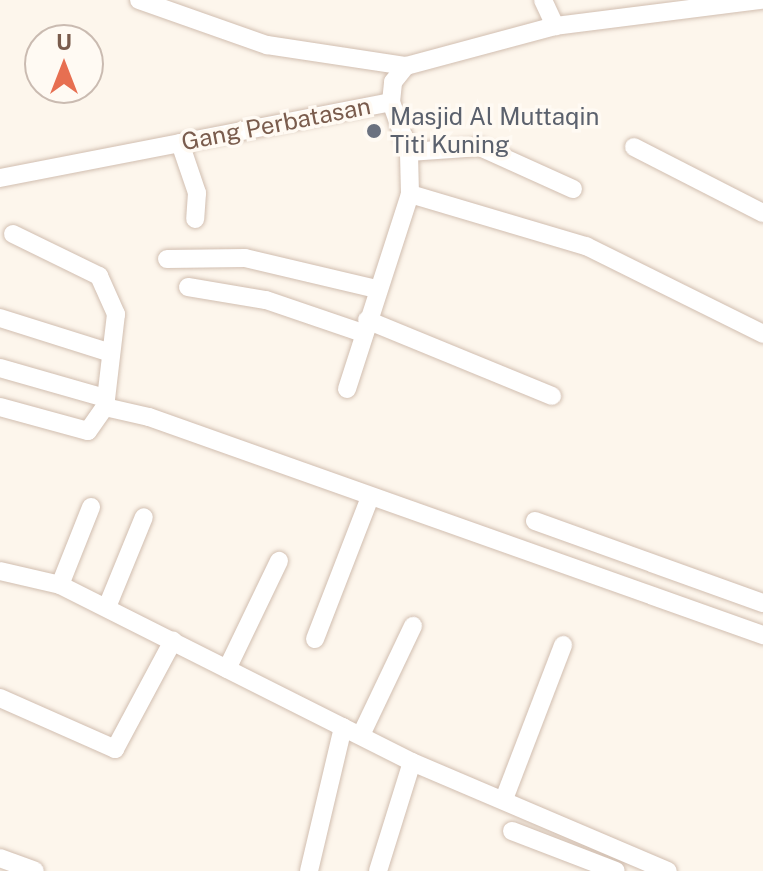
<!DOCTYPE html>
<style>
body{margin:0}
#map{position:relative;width:763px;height:871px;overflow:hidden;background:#fdf6ec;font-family:"Public Sans",sans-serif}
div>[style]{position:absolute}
.roads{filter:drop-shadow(0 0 2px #d1beb0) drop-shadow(0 0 2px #d1beb0)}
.minor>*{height:18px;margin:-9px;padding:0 9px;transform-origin:9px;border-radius:9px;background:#fff}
.dots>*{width:22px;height:22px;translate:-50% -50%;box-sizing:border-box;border:4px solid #fffaf3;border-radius:50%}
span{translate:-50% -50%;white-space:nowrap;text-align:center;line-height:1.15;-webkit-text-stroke:7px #fffaf3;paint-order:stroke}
.worship-label{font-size:24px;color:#5b616d}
.left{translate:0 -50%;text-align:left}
.street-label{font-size:24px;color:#7a5c4d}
.north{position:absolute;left:24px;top:24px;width:80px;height:80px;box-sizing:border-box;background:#fffaf3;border:2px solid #cabbb1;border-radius:50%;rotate:0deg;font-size:22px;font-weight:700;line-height:32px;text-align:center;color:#7a5c4d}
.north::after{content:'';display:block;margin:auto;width:28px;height:36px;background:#e76f51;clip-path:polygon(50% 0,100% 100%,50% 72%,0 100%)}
</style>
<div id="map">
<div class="roads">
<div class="minor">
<i style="left:139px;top:0;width:136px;rotate:19.4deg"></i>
<i style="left:267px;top:45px;width:141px;rotate:8.6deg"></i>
<i style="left:543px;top:0;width:29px;rotate:65deg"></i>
<i style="left:180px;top:143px;width:53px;rotate:71.2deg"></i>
<i style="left:197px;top:193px;width:26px;rotate:94deg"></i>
<i style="left:634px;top:147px;width:145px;rotate:27.1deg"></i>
<i style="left:409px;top:152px;width:71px;rotate:-4deg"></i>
<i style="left:480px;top:147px;width:102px;rotate:24.3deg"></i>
<i style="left:0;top:178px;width:398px;rotate:-11deg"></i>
<i style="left:391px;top:102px;width:20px;rotate:-84deg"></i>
<i style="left:393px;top:82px;width:21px;rotate:-51deg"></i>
<i style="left:406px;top:66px;width:154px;rotate:-15deg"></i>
<i style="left:555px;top:26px;width:209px;rotate:-7.2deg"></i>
<i style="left:410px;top:194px;width:184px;rotate:16.5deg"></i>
<i style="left:586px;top:246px;width:198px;rotate:26.4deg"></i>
<i style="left:13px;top:234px;width:96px;rotate:26deg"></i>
<i style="left:99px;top:276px;width:42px;rotate:65.9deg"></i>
<i style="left:116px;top:314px;width:94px;rotate:96.7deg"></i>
<i style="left:167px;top:259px;width:78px;rotate:-0.7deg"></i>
<i style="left:245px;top:258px;width:135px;rotate:13.3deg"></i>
<i style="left:188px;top:287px;width:79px;rotate:9.5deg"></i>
<i style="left:266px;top:300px;width:99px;rotate:18.8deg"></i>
<i style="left:0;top:318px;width:116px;rotate:17.5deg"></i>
<i style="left:367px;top:320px;width:200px;rotate:22.3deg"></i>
<i style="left:0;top:368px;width:106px;rotate:15.9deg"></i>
<i style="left:347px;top:389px;width:205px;rotate:-72.1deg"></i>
<i style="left:410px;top:194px;width:42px;rotate:-91.4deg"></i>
<i style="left:409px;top:152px;width:53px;rotate:-109.8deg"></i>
<i style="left:0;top:407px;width:91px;rotate:15.3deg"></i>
<i style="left:88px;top:431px;width:29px;rotate:-55deg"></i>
<i style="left:105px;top:407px;width:45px;rotate:12.8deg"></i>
<i style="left:149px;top:417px;width:652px;rotate:19.55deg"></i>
<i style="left:535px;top:521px;width:242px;rotate:19.8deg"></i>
<i style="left:0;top:571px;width:62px;rotate:13.1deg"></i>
<i style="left:60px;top:585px;width:394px;rotate:26.7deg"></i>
<i style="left:412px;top:762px;width:278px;rotate:23.1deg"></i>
<i style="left:60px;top:585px;width:84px;rotate:-68.3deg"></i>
<i style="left:107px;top:607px;width:97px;rotate:-67.7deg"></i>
<i style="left:315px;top:639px;width:152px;rotate:-68.8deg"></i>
<i style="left:227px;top:669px;width:120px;rotate:-64.3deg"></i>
<i style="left:0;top:698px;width:126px;rotate:23.9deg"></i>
<i style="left:115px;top:749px;width:123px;rotate:-61.8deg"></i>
<i style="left:361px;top:735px;width:121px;rotate:-64.5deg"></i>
<i style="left:504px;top:799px;width:165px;rotate:-69deg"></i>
<i style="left:512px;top:831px;width:111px;rotate:21deg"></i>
<i style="left:0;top:858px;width:37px;rotate:20deg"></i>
<i style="left:309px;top:871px;width:148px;rotate:-76.7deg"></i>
<i style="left:378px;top:871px;width:114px;rotate:-72.7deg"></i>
</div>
</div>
<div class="dots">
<i style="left:374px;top:131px;background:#6b7280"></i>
</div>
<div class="worship-label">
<span class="left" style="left:390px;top:131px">Masjid Al Muttaqin<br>Titi Kuning</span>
</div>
<div class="street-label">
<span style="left:276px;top:124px;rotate:-11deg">Gang Perbatasan</span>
</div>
<div class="north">U</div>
</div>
